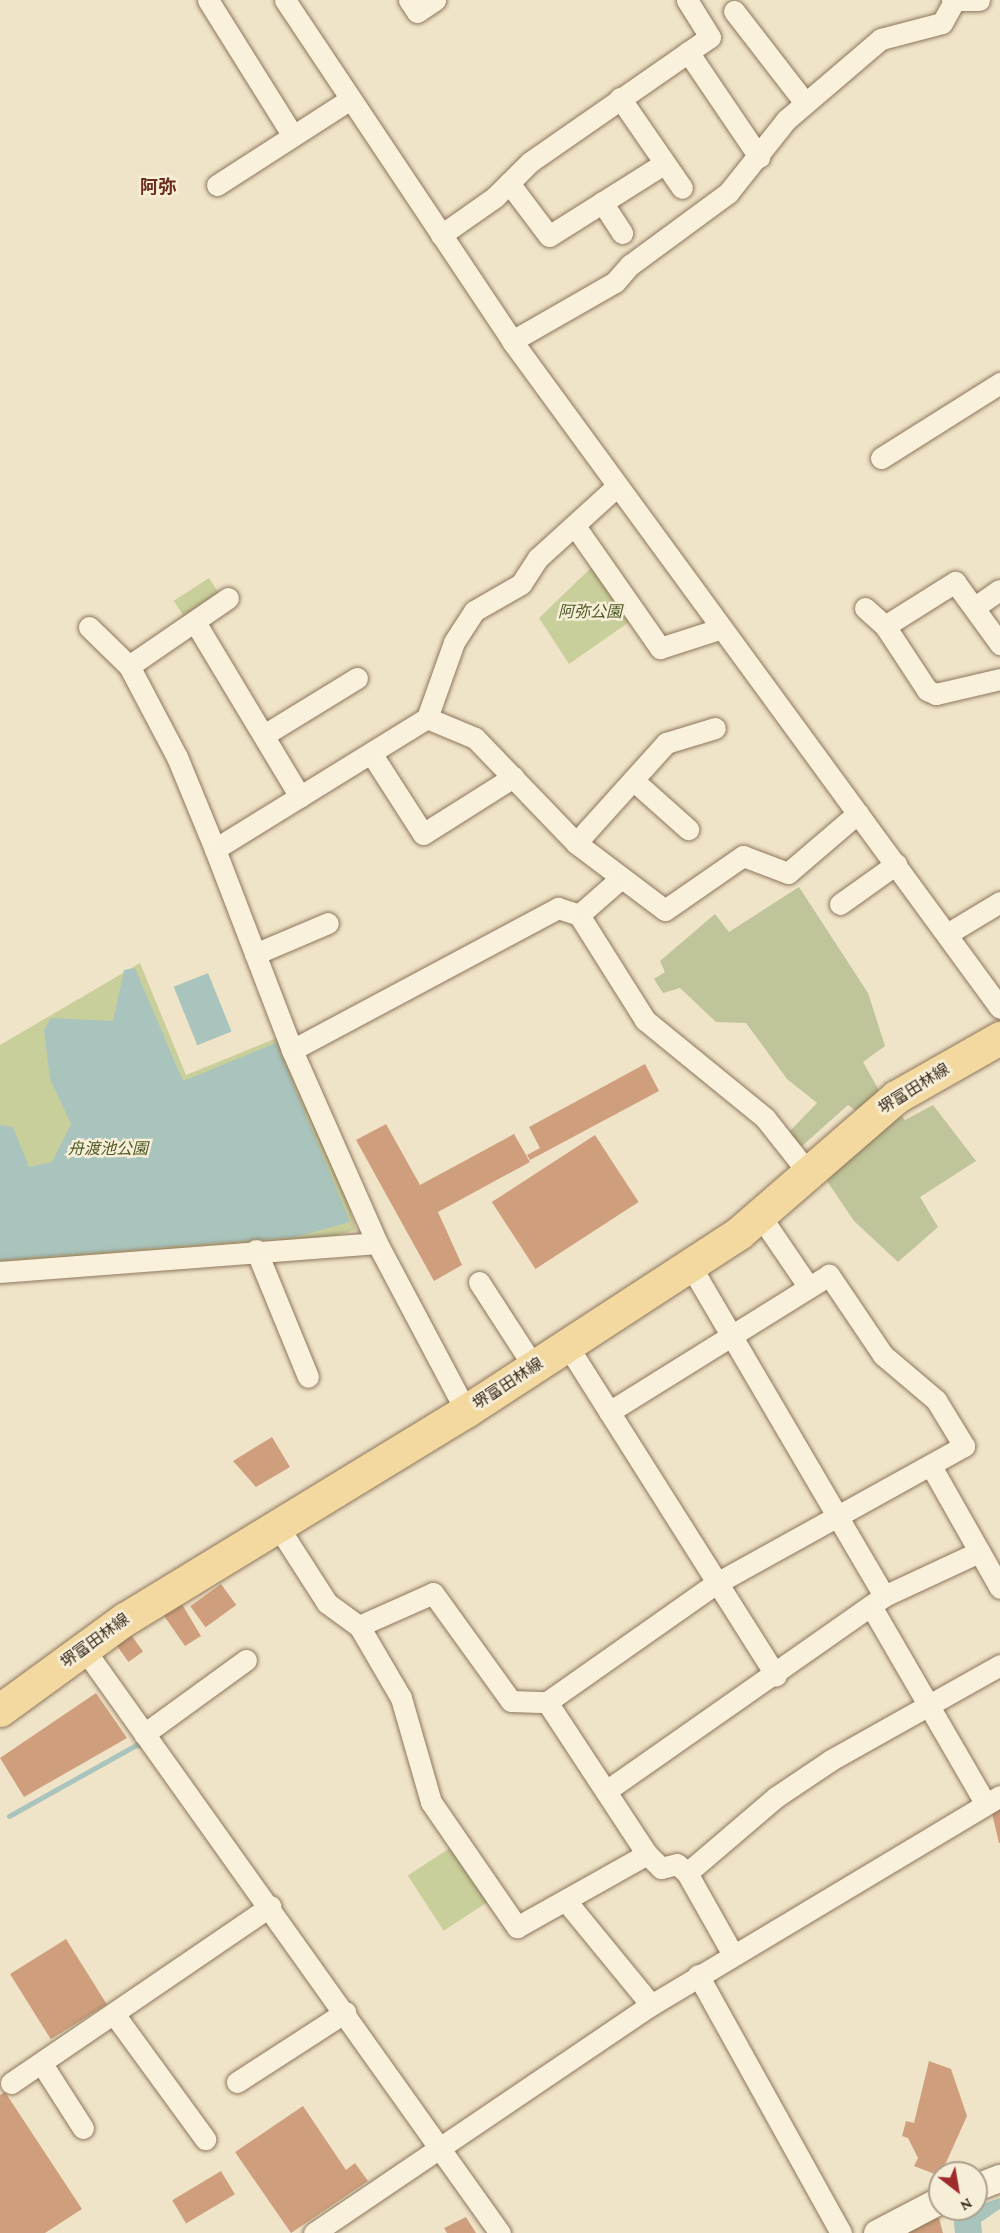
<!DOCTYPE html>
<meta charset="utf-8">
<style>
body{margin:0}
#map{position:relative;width:1000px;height:2233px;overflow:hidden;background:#f0e4c8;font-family:"Crimson Pro","Noto Sans JP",serif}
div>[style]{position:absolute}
.green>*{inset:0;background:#c9cf9b;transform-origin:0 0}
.cemetery>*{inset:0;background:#bfc49a}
.water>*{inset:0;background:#a9c4bc;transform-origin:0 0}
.stream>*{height:5px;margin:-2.5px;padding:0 2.5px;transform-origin:2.5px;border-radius:2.5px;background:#a9c4bc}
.building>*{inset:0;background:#cf9f7d;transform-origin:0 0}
.roads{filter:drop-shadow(0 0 2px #8d765c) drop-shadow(0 0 2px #8d765c)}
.minor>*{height:21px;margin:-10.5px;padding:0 10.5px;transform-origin:10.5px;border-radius:10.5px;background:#faf1dc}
.tertiary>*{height:27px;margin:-13.5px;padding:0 13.5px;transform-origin:13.5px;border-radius:13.5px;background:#faf1dc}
.primary>*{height:33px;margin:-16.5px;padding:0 16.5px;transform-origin:16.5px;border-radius:16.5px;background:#f3d9a0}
span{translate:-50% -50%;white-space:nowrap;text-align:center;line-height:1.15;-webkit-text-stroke:5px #f7eed8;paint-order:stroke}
.park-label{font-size:16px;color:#4d5a26;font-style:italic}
.street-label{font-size:16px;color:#3d2e20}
.neighbourhood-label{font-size:18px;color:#6b2e1e;font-weight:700}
.north{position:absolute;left:928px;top:2161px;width:60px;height:60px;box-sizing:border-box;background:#f7eed8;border:2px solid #ada18e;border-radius:50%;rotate:149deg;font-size:16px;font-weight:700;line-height:24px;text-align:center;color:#3d2e20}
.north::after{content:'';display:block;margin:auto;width:21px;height:27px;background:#9e2a2b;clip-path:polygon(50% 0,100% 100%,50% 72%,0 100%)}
</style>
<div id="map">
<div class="green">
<i style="clip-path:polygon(594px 565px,632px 620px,569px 664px,539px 618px)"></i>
<i style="left:209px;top:578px;width:20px;height:42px;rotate:57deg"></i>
<i style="clip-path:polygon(140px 963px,186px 1075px,277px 1038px,339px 1172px,356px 1230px,323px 1239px,0 1266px,0 1045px)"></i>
<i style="left:453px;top:1846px;width:66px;height:54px;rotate:57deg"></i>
</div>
<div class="cemetery">
<i style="clip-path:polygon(799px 887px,868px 993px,885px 1046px,863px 1062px,880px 1092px,856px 1111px,848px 1105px,802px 1146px,788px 1133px,817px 1103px,787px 1079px,746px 1023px,716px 1022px,680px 988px,663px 993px,654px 979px,665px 972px,660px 961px,715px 914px,729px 932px)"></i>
<i style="clip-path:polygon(933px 1105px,976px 1161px,920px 1197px,938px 1227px,898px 1262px,854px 1221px,827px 1181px,868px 1137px,900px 1114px,905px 1120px)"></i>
</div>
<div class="water">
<i style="clip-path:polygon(135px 968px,183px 1081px,276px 1043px,350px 1222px,296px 1237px,0 1260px,0 1125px,13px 1127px,29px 1167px,52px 1162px,71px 1124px,50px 1079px,44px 1030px,51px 1018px,113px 1021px,124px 970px)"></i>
<i style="left:208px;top:973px;width:63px;height:37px;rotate:68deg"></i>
<i style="clip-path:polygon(1000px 2198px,1000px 2209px,981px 2222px,982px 2233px,955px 2233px,953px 2214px)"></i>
</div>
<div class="stream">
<i style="left:9px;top:1816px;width:145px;rotate:-29.2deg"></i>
<i style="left:136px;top:1745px;width:8px;rotate:7deg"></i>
</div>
<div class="building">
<i style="clip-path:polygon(645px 1064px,659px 1091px,530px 1160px,527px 1155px,540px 1148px,529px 1127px)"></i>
<i style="clip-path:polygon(386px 1124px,420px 1185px,514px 1134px,530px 1162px,438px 1212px,462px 1265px,434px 1281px,356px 1140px)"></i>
<i style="left:595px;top:1135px;width:80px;height:123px;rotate:57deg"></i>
<i style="clip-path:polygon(272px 1437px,290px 1467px,256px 1487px,233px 1461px)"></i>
<i style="left:221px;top:1584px;width:26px;height:38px;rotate:54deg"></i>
<i style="clip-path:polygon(180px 1601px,201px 1636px,185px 1646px,162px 1613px)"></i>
<i style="left:129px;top:1632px;width:24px;height:18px;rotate:54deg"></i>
<i style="clip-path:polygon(96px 1693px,127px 1738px,24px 1797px,0 1758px)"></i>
<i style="clip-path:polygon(1000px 1807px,1000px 1843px,999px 1843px,991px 1809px)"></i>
<i style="left:66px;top:1939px;width:77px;height:66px;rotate:58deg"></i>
<i style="clip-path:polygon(929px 2061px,951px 2069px,967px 2116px,940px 2176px,914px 2166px,918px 2158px,908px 2138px,902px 2136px,906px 2121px,914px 2123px)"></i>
<i style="clip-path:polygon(5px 2092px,82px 2209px,45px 2233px,0 2233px,0 2095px)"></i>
<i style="clip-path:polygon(303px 2106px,346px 2170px,355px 2163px,368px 2181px,291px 2233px,235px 2152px)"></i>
<i style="left:221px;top:2171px;width:27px;height:57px;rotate:59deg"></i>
<i style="clip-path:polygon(937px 2211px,943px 2233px,898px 2233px)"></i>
<i style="clip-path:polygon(466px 2217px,476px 2233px,447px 2233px,444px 2228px)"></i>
</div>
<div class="roads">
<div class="minor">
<i style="left:208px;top:0;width:160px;rotate:58deg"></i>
<i style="left:285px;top:0;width:410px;rotate:56.3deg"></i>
<i style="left:512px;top:341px;width:826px;rotate:53.81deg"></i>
<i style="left:409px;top:0;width:14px;rotate:56deg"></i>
<i style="left:417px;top:12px;width:22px;rotate:-34deg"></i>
<i style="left:952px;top:0;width:27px"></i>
<i style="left:734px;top:11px;width:116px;rotate:52.3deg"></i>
<i style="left:688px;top:52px;width:127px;rotate:55.9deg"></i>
<i style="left:620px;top:98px;width:109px;rotate:55.4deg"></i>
<i style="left:509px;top:183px;width:66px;rotate:53deg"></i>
<i style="left:549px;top:236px;width:137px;rotate:-32.2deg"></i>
<i style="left:217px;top:185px;width:157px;rotate:-32.8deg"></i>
<i style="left:602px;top:202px;width:37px;rotate:57deg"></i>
<i style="left:441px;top:235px;width:66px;rotate:-35.1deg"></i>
<i style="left:495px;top:197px;width:49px;rotate:-45deg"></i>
<i style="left:530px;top:162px;width:219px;rotate:-34.8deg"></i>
<i style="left:710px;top:37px;width:44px;rotate:-121.9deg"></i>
<i style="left:512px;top:341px;width:119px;rotate:-29.8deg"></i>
<i style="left:615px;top:282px;width:23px;rotate:-49deg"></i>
<i style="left:630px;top:265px;width:122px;rotate:-36.3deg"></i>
<i style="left:728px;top:193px;width:93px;rotate:-51.5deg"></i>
<i style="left:786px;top:120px;width:125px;rotate:-40.5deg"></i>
<i style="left:881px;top:39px;width:63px;rotate:-14.7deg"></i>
<i style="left:942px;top:23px;width:23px;rotate:-61deg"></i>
<i style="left:881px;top:458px;width:141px;rotate:-32.2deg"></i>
<i style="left:575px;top:526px;width:149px;rotate:55.1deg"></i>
<i style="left:660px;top:648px;width:62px;rotate:-17.9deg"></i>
<i style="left:975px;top:607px;width:29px;rotate:-35deg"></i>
<i style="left:865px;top:608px;width:27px;rotate:42deg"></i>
<i style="left:885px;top:626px;width:77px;rotate:56.7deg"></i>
<i style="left:927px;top:690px;width:10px;rotate:24deg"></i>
<i style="left:936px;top:694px;width:66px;rotate:-13.2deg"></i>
<i style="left:195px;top:622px;width:204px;rotate:59deg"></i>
<i style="left:885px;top:626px;width:83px;rotate:-32.2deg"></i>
<i style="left:955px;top:582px;width:77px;rotate:54deg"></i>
<i style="left:89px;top:627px;width:56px;rotate:44.3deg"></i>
<i style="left:129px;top:666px;width:103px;rotate:62.2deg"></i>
<i style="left:177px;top:757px;width:100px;rotate:67.6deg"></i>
<i style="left:129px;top:666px;width:120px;rotate:-34.5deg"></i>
<i style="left:427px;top:718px;width:52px;rotate:22.6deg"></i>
<i style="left:475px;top:738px;width:146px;rotate:46.1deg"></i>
<i style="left:576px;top:843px;width:111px;rotate:37deg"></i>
<i style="left:665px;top:910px;width:95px;rotate:-34.7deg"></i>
<i style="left:743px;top:856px;width:48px;rotate:20.7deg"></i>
<i style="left:788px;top:873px;width:92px;rotate:-40.6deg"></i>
<i style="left:264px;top:735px;width:109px;rotate:-31.5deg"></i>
<i style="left:371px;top:753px;width:96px;rotate:57.3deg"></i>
<i style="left:423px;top:834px;width:107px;rotate:-32.3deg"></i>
<i style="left:633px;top:780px;width:74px;rotate:41.7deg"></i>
<i style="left:576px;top:843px;width:135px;rotate:-48deg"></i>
<i style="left:666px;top:743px;width:51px;rotate:-17deg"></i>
<i style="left:840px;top:904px;width:69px;rotate:-35.5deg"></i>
<i style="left:579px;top:915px;width:124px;rotate:57.8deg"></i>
<i style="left:645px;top:1020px;width:155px;rotate:39.2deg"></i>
<i style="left:765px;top:1118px;width:73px;rotate:51.7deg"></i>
<i style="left:947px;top:934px;width:62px;rotate:-31.1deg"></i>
<i style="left:255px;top:954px;width:79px;rotate:-23deg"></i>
<i style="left:292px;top:1050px;width:302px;rotate:-28.1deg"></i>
<i style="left:558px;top:908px;width:22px;rotate:18deg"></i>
<i style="left:579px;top:915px;width:56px;rotate:-41.4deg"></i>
<i style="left:761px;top:1217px;width:83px;rotate:55.7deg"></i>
<i style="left:256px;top:1250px;width:137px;rotate:67.7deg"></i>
<i style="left:690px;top:1265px;width:384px;rotate:59.6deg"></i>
<i style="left:0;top:1272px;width:378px;rotate:-4.4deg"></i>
<i style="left:479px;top:1282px;width:101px;rotate:57.1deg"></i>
<i style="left:567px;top:1345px;width:391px;rotate:57.7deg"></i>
<i style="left:466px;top:1411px;width:190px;rotate:-117.9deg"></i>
<i style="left:377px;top:1243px;width:211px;rotate:-113.8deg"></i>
<i style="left:292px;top:1050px;width:215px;rotate:-111deg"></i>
<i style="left:215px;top:849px;width:249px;rotate:-31.7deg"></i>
<i style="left:427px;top:718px;width:81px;rotate:-70.4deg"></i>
<i style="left:454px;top:642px;width:37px;rotate:-57deg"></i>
<i style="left:474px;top:611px;width:54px;rotate:-29.9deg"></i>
<i style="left:521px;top:584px;width:31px;rotate:-57deg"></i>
<i style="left:538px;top:558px;width:107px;rotate:-42.3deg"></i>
<i style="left:931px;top:1466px;width:140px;rotate:60.5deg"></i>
<i style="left:277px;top:1525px;width:93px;rotate:57.3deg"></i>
<i style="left:327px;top:1603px;width:39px;rotate:36deg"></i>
<i style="left:359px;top:1626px;width:81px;rotate:-24deg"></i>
<i style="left:433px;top:1593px;width:133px;rotate:54.2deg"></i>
<i style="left:511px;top:1701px;width:36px;rotate:2deg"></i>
<i style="left:547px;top:1702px;width:205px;rotate:-35.1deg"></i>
<i style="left:715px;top:1584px;width:285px;rotate:-29deg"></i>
<i style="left:964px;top:1446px;width:54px;rotate:-121.3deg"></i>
<i style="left:936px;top:1400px;width:70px;rotate:-139.7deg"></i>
<i style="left:883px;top:1355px;width:97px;rotate:-124deg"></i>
<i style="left:829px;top:1275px;width:259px;rotate:148.1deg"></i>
<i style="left:871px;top:1606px;width:229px;rotate:59.9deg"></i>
<i style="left:359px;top:1626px;width:83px;rotate:59.7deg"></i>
<i style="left:401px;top:1698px;width:108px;rotate:73.9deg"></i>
<i style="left:431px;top:1802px;width:152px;rotate:55.5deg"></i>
<i style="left:517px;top:1927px;width:149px;rotate:-29.3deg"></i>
<i style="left:84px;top:1649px;width:717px;rotate:54.54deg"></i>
<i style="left:547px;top:1702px;width:182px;rotate:56.7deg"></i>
<i style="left:647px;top:1854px;width:20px;rotate:45deg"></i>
<i style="left:661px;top:1868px;width:16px;rotate:-14deg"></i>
<i style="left:677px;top:1864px;width:13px;rotate:42deg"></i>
<i style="left:687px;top:1873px;width:92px;rotate:60.6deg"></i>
<i style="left:144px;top:1734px;width:126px;rotate:-36deg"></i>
<i style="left:606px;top:1791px;width:340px;rotate:-35deg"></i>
<i style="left:884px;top:1596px;width:105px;rotate:-24.9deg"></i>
<i style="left:687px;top:1873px;width:117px;rotate:-40.5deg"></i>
<i style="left:776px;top:1797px;width:66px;rotate:-33.9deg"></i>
<i style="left:831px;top:1760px;width:194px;rotate:-29.3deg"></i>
<i style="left:566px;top:1901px;width:134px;rotate:50.7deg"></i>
<i style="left:698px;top:1975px;width:295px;rotate:61deg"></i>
<i style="left:114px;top:2014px;width:155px;rotate:53.9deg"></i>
<i style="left:42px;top:2064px;width:76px;rotate:57.4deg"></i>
<i style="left:237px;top:2082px;width:129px;rotate:-32.9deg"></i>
<i style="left:11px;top:2083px;width:314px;rotate:-34.3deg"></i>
<i style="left:314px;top:2233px;width:407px;rotate:-34.1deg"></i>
<i style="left:651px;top:2005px;width:407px;rotate:-30.9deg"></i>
</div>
<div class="tertiary">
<i style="left:976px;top:2187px;width:26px;rotate:-21deg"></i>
<i style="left:877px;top:2233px;width:71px;rotate:-27.6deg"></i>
</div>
<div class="primary">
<i style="left:0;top:1710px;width:155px;rotate:-36.1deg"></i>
<i style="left:125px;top:1619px;width:399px;rotate:-31.4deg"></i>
<i style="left:466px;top:1411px;width:326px;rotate:-33.1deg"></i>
<i style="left:739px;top:1233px;width:208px;rotate:-40.9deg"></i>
<i style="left:896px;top:1097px;width:120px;rotate:-29.6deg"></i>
</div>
</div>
<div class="park-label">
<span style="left:590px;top:612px">阿弥公園</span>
<span style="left:108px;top:1149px">舟渡池公園</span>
</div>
<div class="street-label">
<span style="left:914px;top:1089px;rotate:-32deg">堺富田林線</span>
<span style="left:508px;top:1384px;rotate:-33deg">堺富田林線</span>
<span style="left:95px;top:1641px;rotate:-36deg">堺富田林線</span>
</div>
<div class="neighbourhood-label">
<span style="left:158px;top:187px">阿弥</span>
</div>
<div class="north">N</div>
</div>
